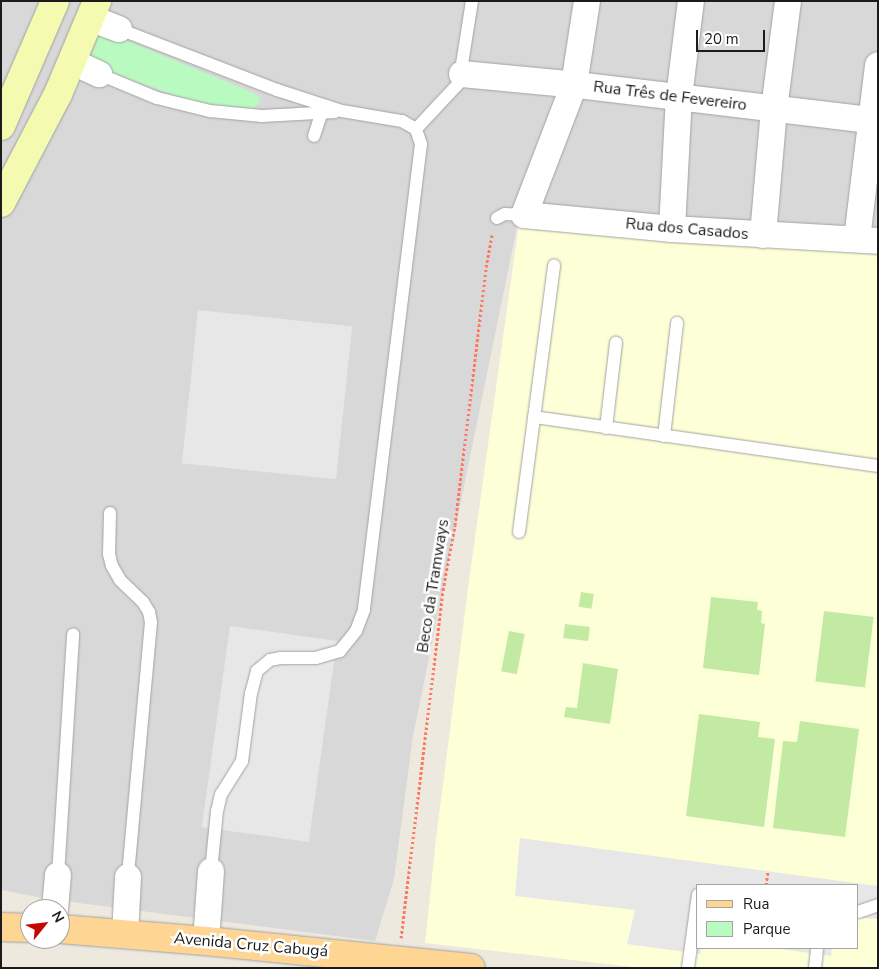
<!DOCTYPE html>
<meta charset="utf-8">
<style>
body{margin:0}
#map{position:relative;width:879px;height:969px;overflow:hidden;background:#ede9df;font-family:"Nunito Sans",sans-serif}
div>[style]{position:absolute}
.residential>*{inset:0;background:#d9d8d8}
.education>*{inset:0;background:#fdffd6}
.grass>*{inset:0;background:#c2eaa3;transform-origin:0 0}
.park>*{inset:0;background:#b9fac1}
.parking>*{inset:0;background:#e7e7e7;transform-origin:0 0}
.path>*{height:3px;margin-top:-1.5px;transform-origin:0;background:repeating-linear-gradient(90deg,#fe7760 0 2.5px,transparent 0 5px)}
.roads{filter:drop-shadow(0 0 1px #a2a2a2) drop-shadow(0 0 1px #a2a2a2)}
.service>*{height:12px;margin:-6px;padding:0 6px;transform-origin:6px;border-radius:6px;background:#fff}
.minor>*{height:26px;margin:-13px;padding:0 13px;transform-origin:13px;border-radius:13px;background:#fff}
.secondary>*{height:28px;margin:-14px;padding:0 14px;transform-origin:14px;border-radius:14px;background:#f4fbb0}
.primary>*{height:28px;margin:-14px;padding:0 14px;transform-origin:14px;border-radius:14px;background:#fed593}
span{translate:-50% -50%;white-space:nowrap;text-align:center;line-height:1.15;-webkit-text-stroke:5px #fff;paint-order:stroke}
.street-label{font-size:16px;color:#1b1b1b}
.frame{position:absolute;inset:0;border:2px solid #1b1b1b;pointer-events:none}
.legend{position:absolute;left:696px;top:884px;width:162px;height:65px;box-sizing:border-box;background:#fff;border:1px solid #a4a4a4;margin:0;padding:6px 9px;list-style:none;font-size:15px;color:#1b1b1b}
.legend li{display:flex;align-items:center;gap:10px;height:25px}
.legend b{width:25px;border:1px solid #a4a4a4}
.north{position:absolute;left:20px;top:899px;width:50px;height:50px;box-sizing:border-box;background:#fff;border:1px solid #a4a4a4;border-radius:50%;rotate:61deg;font-size:14px;font-weight:700;line-height:20px;text-align:center;color:#1b1b1b}
.north::after{content:'';display:block;margin:auto;width:18px;height:22px;background:#c50900;clip-path:polygon(50% 0,100% 100%,50% 72%,0 100%)}
.scale{position:absolute;left:696px;top:30px;width:69px;height:22px;box-sizing:border-box;border:2px solid #1b1b1b;border-top:0;padding-left:6px;font-size:15px;line-height:18px;white-space:nowrap;color:#1b1b1b;-webkit-text-stroke:4px #fff;paint-order:stroke}
</style>
<div id="map">
<div class="residential">
<i style="clip-path:polygon(1px 1px,878px 1px,878px 251px,518px 222px,413px 736px,394px 879px,375px 941px,48px 899px,1px 890px)"></i>
</div>
<div class="education">
<i style="clip-path:polygon(evenodd,519px 223px,878px 255px,878px 968px,641px 968px,425px 943px,436px 839px,468px 588px,519px 223px,698px 885px,858px 885px,858px 948px,698px 948px,698px 885px)"></i>
</div>
<div class="grass">
<i style="left:581px;top:592px;width:13px;height:15px;rotate:9deg"></i>
<i style="clip-path:polygon(711px 597px,758px 602px,757px 610px,762px 611px,761px 623px,765px 624px,759px 675px,703px 668px)"></i>
<i style="left:824px;top:611px;width:50px;height:71px;rotate:7deg"></i>
<i style="left:565px;top:624px;width:25px;height:14px;rotate:7deg"></i>
<i style="left:509px;top:631px;width:16px;height:41px;rotate:11deg"></i>
<i style="clip-path:polygon(583px 663px,618px 669px,610px 724px,564px 717px,566px 707px,577px 708px)"></i>
<i style="clip-path:polygon(699px 714px,760px 722px,758px 737px,775px 739px,764px 827px,686px 816px)"></i>
<i style="clip-path:polygon(800px 721px,859px 729px,845px 837px,773px 828px,783px 741px,797px 742px)"></i>
</div>
<div class="park">
<i style="clip-path:polygon(101px 30px,244px 89px,258px 96px,261px 102px,251px 110px,199px 104px,88px 64px)"></i>
</div>
<div class="parking">
<i style="left:198px;top:310px;width:155px;height:154px;rotate:6deg"></i>
<i style="left:230px;top:626px;width:108px;height:203px;rotate:8deg"></i>
<i style="clip-path:polygon(520px 838px,878px 886px,878px 919px,858px 918px,858px 885px,698px 885px,698px 948px,701px 948px,700px 954px,627px 944px,635px 910px,515px 896px)"></i>
<i style="clip-path:polygon(774px 948px,832px 948px,831px 956px)"></i>
</div>
<div class="path">
<i style="left:766px;top:885px;width:14px;rotate:-82deg"></i>
<i style="left:401px;top:938px;width:351px;rotate:-83.1deg"></i>
<i style="left:443px;top:590px;width:66px;rotate:-79.5deg"></i>
<i style="left:455px;top:525px;width:260px;rotate:-83.1deg"></i>
<i style="left:486px;top:267px;width:33px;rotate:-79deg"></i>
</div>
<div class="roads">
<div class="service">
<i style="left:119px;top:29px;width:169px;rotate:21.1deg"></i>
<i style="left:277px;top:90px;width:68px;rotate:17.9deg"></i>
<i style="left:342px;top:111px;width:61px;rotate:9.5deg"></i>
<i style="left:402px;top:121px;width:16px;rotate:30deg"></i>
<i style="left:416px;top:129px;width:16px;rotate:72deg"></i>
<i style="left:421px;top:144px;width:469px;rotate:97deg"></i>
<i style="left:364px;top:610px;width:22px;rotate:111deg"></i>
<i style="left:356px;top:631px;width:26px;rotate:129deg"></i>
<i style="left:340px;top:651px;width:25px;rotate:164deg"></i>
<i style="left:316px;top:658px;width:35px;rotate:180deg"></i>
<i style="left:281px;top:658px;width:11px;rotate:170deg"></i>
<i style="left:270px;top:660px;width:17px;rotate:140deg"></i>
<i style="left:257px;top:671px;width:23px;rotate:105deg"></i>
<i style="left:251px;top:693px;width:69px;rotate:97.5deg"></i>
<i style="left:242px;top:761px;width:39px;rotate:122deg"></i>
<i style="left:221px;top:794px;width:17px;rotate:103deg"></i>
<i style="left:217px;top:811px;width:60px;rotate:95.7deg"></i>
<i style="left:99px;top:74px;width:63px;rotate:22.5deg"></i>
<i style="left:157px;top:98px;width:55px;rotate:13.8deg"></i>
<i style="left:210px;top:111px;width:52px;rotate:5.5deg"></i>
<i style="left:262px;top:116px;width:73px;rotate:-3.1deg"></i>
<i style="left:416px;top:129px;width:63px;rotate:-46.9deg"></i>
<i style="left:459px;top:83px;width:83px;rotate:-81deg"></i>
<i style="left:314px;top:136px;width:32px;rotate:-72deg"></i>
<i style="left:497px;top:218px;width:9px;rotate:-27deg"></i>
<i style="left:505px;top:214px;width:19px;rotate:3deg"></i>
<i style="left:534px;top:417px;width:347px;rotate:8.1deg"></i>
<i style="left:606px;top:428px;width:86px;rotate:-83.3deg"></i>
<i style="left:664px;top:436px;width:114px;rotate:-83.4deg"></i>
<i style="left:110px;top:513px;width:41px;rotate:91.4deg"></i>
<i style="left:109px;top:554px;width:12px;rotate:76deg"></i>
<i style="left:112px;top:566px;width:16px;rotate:60deg"></i>
<i style="left:120px;top:580px;width:32px;rotate:44deg"></i>
<i style="left:143px;top:602px;width:12px;rotate:59deg"></i>
<i style="left:149px;top:612px;width:10px;rotate:79deg"></i>
<i style="left:151px;top:622px;width:256px;rotate:95.2deg"></i>
<i style="left:519px;top:532px;width:269px;rotate:-82.5deg"></i>
<i style="left:58px;top:875px;width:241px;rotate:-86.4deg"></i>
<i style="left:858px;top:912px;width:21px;rotate:-19deg"></i>
<i style="left:688px;top:968px;width:74px;rotate:-82.2deg"></i>
<i style="left:815px;top:968px;width:20px;rotate:-84deg"></i>
</div>
<div class="minor">
<i style="left:587px;top:1px;width:85px;rotate:98.8deg"></i>
<i style="left:574px;top:85px;width:139px;rotate:111deg"></i>
<i style="left:524px;top:215px;width:149px;rotate:5.4deg"></i>
<i style="left:672px;top:229px;width:206px;rotate:3.3deg"></i>
<i style="left:90px;top:18px;width:31px;rotate:21deg"></i>
<i style="left:73px;top:62px;width:29px;rotate:25deg"></i>
<i style="left:462px;top:74px;width:106px;rotate:5.4deg"></i>
<i style="left:568px;top:84px;width:312px;rotate:6.8deg"></i>
<i style="left:672px;top:229px;width:132px;rotate:-87deg"></i>
<i style="left:679px;top:97px;width:97px;rotate:-82.9deg"></i>
<i style="left:763px;top:235px;width:126px;rotate:-85deg"></i>
<i style="left:774px;top:109px;width:109px;rotate:-82.6deg"></i>
<i style="left:857px;top:239px;width:175px;rotate:-83.1deg"></i>
<i style="left:55px;top:909px;width:34px;rotate:-85deg"></i>
<i style="left:125px;top:935px;width:58px;rotate:-87deg"></i>
<i style="left:206px;top:941px;width:70px;rotate:-85.9deg"></i>
</div>
<div class="secondary">
<i style="left:1px;top:126px;width:136px;rotate:-66.6deg"></i>
<i style="left:1px;top:203px;width:123px;rotate:-62.4deg"></i>
<i style="left:58px;top:94px;width:101px;rotate:-67.2deg"></i>
</div>
<div class="primary">
<i style="left:1px;top:927px;width:29px;rotate:2deg"></i>
<i style="left:60px;top:929px;width:146px;rotate:4.7deg"></i>
<i style="left:206px;top:941px;width:266px;rotate:5.8deg"></i>
</div>
</div>
<div class="street-label">
<span style="left:670px;top:96px;rotate:7deg">Rua Três de Fevereiro</span>
<span style="left:687px;top:229px;rotate:5deg">Rua dos Casados</span>
<span style="left:433px;top:586px;rotate:-81deg">Beco da Tramways</span>
<span style="left:251px;top:945px;rotate:5deg">Avenida Cruz Cabugá</span>
</div>
<div class="frame"></div>
<ul class="legend">
<li><b style="height:6px;background:#fed593"></b>Rua</li>
<li><b style="height:14px;background:#b9fac1"></b>Parque</li>
</ul>
<div class="north">N</div>
<div class="scale">20 m</div>
</div>
